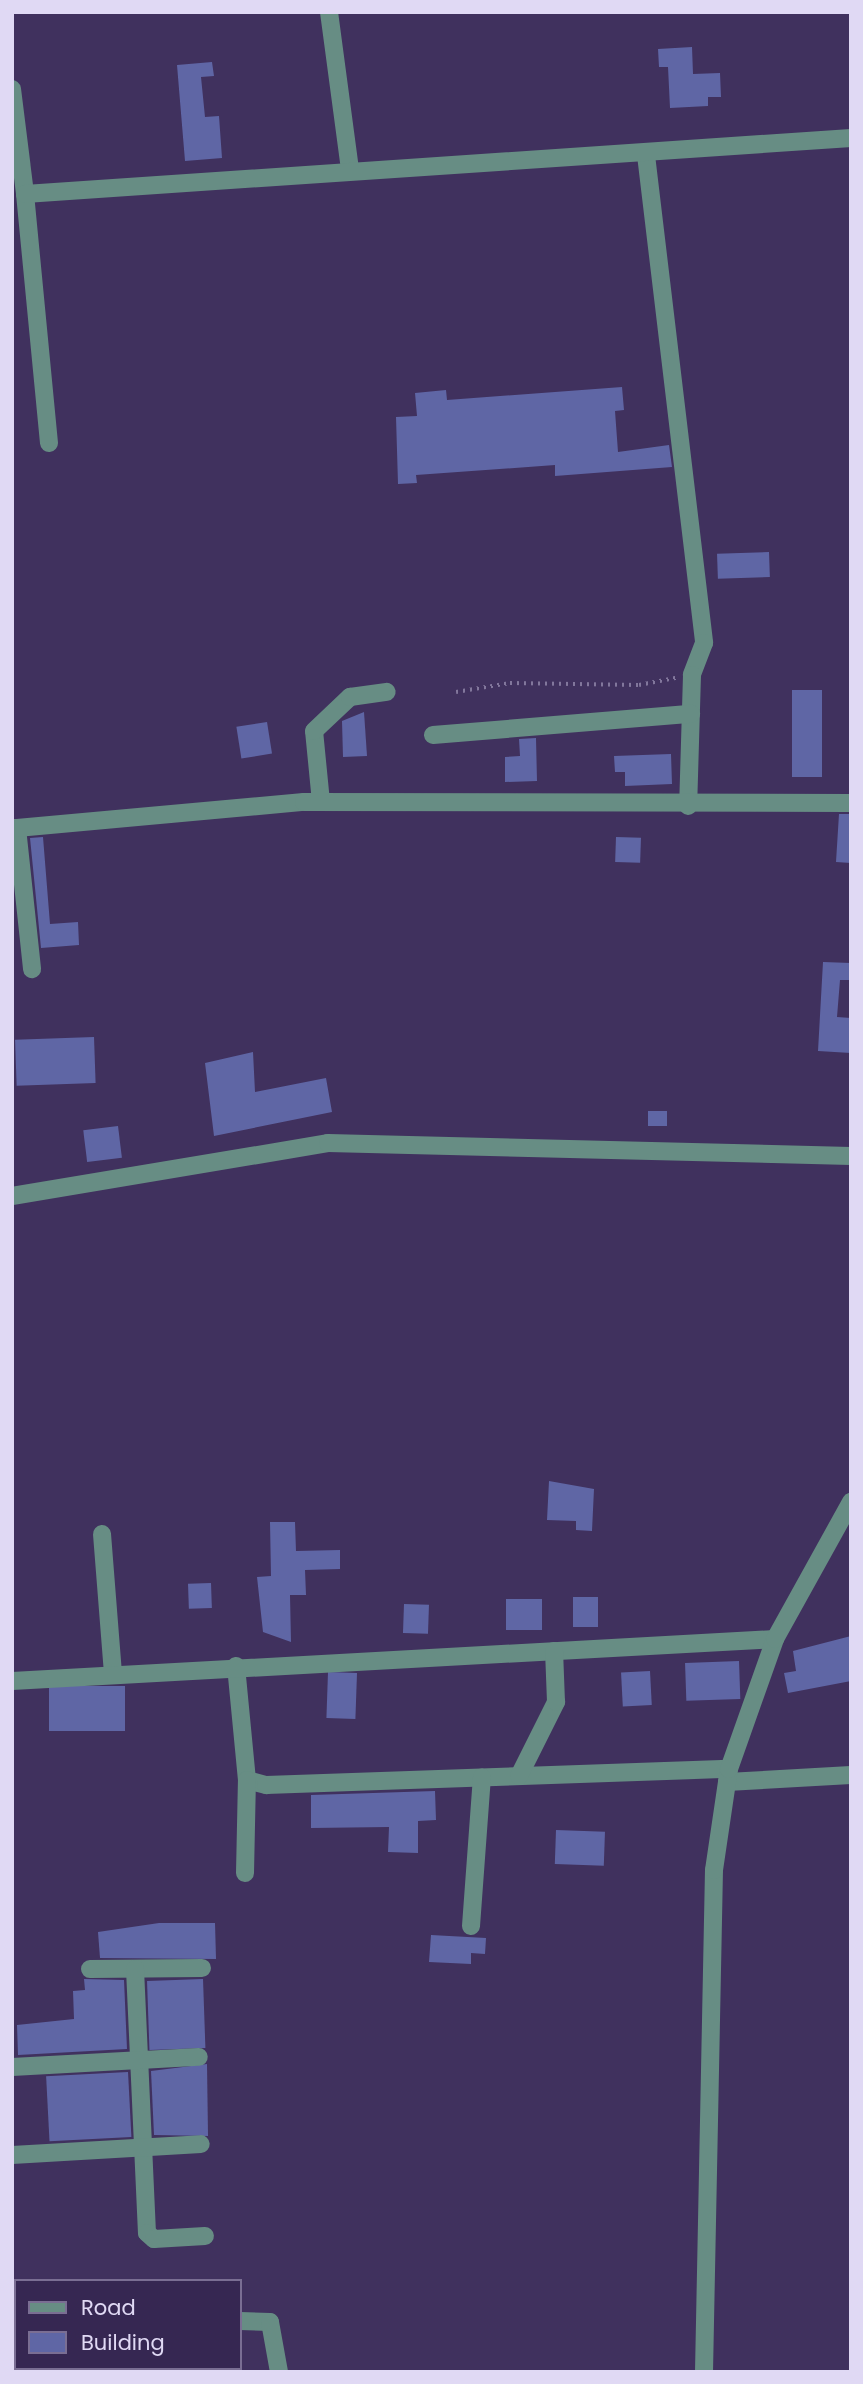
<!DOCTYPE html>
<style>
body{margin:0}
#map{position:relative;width:863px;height:2384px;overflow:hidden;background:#40315e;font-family:Poppins,sans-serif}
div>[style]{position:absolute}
.building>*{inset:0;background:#5f66a5;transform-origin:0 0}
.path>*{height:3.5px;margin-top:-1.75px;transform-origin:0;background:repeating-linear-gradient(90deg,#82779c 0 2px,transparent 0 7px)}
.minor>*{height:18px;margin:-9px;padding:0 9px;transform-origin:9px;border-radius:9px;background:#678d84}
span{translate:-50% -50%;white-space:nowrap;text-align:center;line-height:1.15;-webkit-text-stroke:7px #362752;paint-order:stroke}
.frame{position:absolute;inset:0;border:14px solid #e0d9f4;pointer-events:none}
.legend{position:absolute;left:14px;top:2279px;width:228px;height:91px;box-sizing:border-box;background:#362752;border:2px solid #7a6e93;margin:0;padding:9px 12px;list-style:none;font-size:21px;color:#e0d9f4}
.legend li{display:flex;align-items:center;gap:14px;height:35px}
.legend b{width:35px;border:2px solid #7a6e93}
</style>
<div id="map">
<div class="building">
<i style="clip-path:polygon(692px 47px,693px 74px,720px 73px,721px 97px,708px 97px,708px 106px,670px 108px,668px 67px,659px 67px,658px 49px)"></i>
<i style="clip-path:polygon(212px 62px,214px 76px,201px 77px,205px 117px,219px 116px,222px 158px,185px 161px,177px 65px)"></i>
<i style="clip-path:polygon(622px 387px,624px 410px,615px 411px,618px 452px,669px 445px,672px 467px,555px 476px,555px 465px,416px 475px,417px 483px,398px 484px,396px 417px,417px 416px,415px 393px,446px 390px,447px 400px)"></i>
<i style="left:769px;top:552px;width:25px;height:52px;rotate:88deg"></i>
<i style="left:792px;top:690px;width:30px;height:87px"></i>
<i style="clip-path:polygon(364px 712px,367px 756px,343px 757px,342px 721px)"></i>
<i style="left:267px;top:722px;width:32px;height:31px;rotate:81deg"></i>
<i style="clip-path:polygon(536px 738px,537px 781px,505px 782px,505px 757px,520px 756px,519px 739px)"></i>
<i style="clip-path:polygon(671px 754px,672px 784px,625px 786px,625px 772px,615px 772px,614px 756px)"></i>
<i style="clip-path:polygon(839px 814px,851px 814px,851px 863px,836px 862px)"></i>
<i style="clip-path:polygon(43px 837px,50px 924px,78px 922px,79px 945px,41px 948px,30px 838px)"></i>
<i style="left:616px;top:837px;width:25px;height:25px;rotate:2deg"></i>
<i style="clip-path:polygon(823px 962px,851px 963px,851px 980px,840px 980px,837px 1017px,851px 1018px,851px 1053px,818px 1051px)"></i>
<i style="left:94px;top:1037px;width:46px;height:79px;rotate:88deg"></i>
<i style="clip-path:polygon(253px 1052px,255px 1092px,326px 1078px,332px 1112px,214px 1136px,205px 1063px)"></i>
<i style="left:648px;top:1111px;width:19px;height:15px"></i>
<i style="left:118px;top:1126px;width:32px;height:35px;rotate:83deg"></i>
<i style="clip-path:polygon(549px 1481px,594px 1489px,592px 1531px,576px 1530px,576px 1521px,547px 1520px)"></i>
<i style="clip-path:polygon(270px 1522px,295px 1522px,296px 1551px,340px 1550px,340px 1569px,305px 1570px,306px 1595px,290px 1595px,291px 1642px,263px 1632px,257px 1577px,271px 1576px)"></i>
<i style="left:211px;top:1583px;width:25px;height:23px;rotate:88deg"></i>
<i style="left:573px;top:1597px;width:25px;height:30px"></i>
<i style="left:542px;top:1599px;width:31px;height:36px;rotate:90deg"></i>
<i style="left:404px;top:1604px;width:25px;height:29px;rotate:2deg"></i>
<i style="clip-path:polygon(851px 1636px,851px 1681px,788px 1693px,784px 1673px,796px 1671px,793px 1651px)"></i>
<i style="left:739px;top:1661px;width:38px;height:54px;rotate:88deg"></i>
<i style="left:650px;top:1671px;width:34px;height:29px;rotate:87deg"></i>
<i style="left:357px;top:1673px;width:46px;height:29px;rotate:92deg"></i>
<i style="left:125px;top:1686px;width:45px;height:76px;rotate:90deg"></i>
<i style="clip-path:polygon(435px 1791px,436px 1820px,418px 1821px,418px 1853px,388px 1852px,389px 1827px,311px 1828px,311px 1795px)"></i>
<i style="left:556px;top:1830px;width:49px;height:34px;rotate:2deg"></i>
<i style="clip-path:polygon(159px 1923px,215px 1923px,216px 1959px,100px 1958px,98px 1932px)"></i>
<i style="clip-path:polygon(431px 1935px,486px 1938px,485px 1954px,471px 1953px,471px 1964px,429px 1962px)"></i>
<i style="clip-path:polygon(84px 1979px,124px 1980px,127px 2049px,18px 2055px,17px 2025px,74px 2019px,73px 1991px,85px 1990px)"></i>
<i style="left:203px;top:1979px;width:69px;height:56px;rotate:88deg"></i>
<i style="clip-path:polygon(207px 2064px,208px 2136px,154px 2135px,151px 2071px)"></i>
<i style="left:128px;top:2072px;width:65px;height:82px;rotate:87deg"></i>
</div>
<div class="path">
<i style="left:456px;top:692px;width:55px;rotate:-9.5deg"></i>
<i style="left:510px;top:683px;width:129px;rotate:0.9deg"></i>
<i style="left:639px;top:685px;width:38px;rotate:-11deg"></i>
</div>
<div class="minor">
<i style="left:329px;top:12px;width:159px;rotate:82.4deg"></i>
<i style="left:12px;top:89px;width:106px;rotate:82.9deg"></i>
<i style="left:646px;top:155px;width:491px;rotate:83.2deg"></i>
<i style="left:704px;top:643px;width:34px;rotate:111deg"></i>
<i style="left:692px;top:675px;width:131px;rotate:91.7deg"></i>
<i style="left:49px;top:443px;width:250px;rotate:-95.5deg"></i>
<i style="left:25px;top:194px;width:828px;rotate:-3.88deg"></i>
<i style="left:433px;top:735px;width:259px;rotate:-4.7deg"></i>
<i style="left:321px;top:802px;width:71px;rotate:-95.6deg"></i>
<i style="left:314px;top:731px;width:50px;rotate:-43.4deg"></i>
<i style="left:350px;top:697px;width:37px;rotate:-8deg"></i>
<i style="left:12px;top:828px;width:5px"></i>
<i style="left:17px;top:828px;width:142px;rotate:83.9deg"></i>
<i style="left:17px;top:828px;width:288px;rotate:-5.2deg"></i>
<i style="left:304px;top:802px;width:547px;rotate:0.1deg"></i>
<i style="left:12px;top:1196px;width:320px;rotate:-9.5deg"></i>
<i style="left:328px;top:1143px;width:523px;rotate:1.42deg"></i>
<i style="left:102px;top:1534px;width:140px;rotate:85.5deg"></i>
<i style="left:236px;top:1666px;width:115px;rotate:84.5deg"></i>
<i style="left:247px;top:1780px;width:20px;rotate:15deg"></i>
<i style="left:266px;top:1785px;width:463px;rotate:-2deg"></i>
<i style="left:12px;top:1681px;width:764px;rotate:-3.15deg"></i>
<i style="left:519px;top:1776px;width:83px;rotate:-63.4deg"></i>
<i style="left:556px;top:1702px;width:51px;rotate:-92.2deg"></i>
<i style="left:727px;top:1782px;width:124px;rotate:-3.2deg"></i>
<i style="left:245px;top:1873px;width:93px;rotate:-88.8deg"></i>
<i style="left:471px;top:1926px;width:149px;rotate:-85.8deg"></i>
<i style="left:90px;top:1969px;width:112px;rotate:-0.5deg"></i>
<i style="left:135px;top:1969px;width:264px;rotate:87.4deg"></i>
<i style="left:147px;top:2233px;width:9px;rotate:41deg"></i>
<i style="left:154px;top:2239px;width:51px;rotate:-3.4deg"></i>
<i style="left:12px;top:2067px;width:187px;rotate:-3.1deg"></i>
<i style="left:12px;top:2155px;width:189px;rotate:-3.3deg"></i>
<i style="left:240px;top:2321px;width:30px;rotate:2deg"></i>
<i style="left:270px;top:2322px;width:51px;rotate:79.8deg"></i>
<i style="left:704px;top:2372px;width:502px;rotate:-88.86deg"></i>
<i style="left:714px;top:1870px;width:102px;rotate:-81.6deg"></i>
<i style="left:729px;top:1769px;width:138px;rotate:-70.5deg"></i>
<i style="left:775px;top:1639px;width:157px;rotate:-61deg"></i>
</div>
<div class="frame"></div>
<ul class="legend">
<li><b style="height:9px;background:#678d84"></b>Road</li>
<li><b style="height:19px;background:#5f66a5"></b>Building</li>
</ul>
</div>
